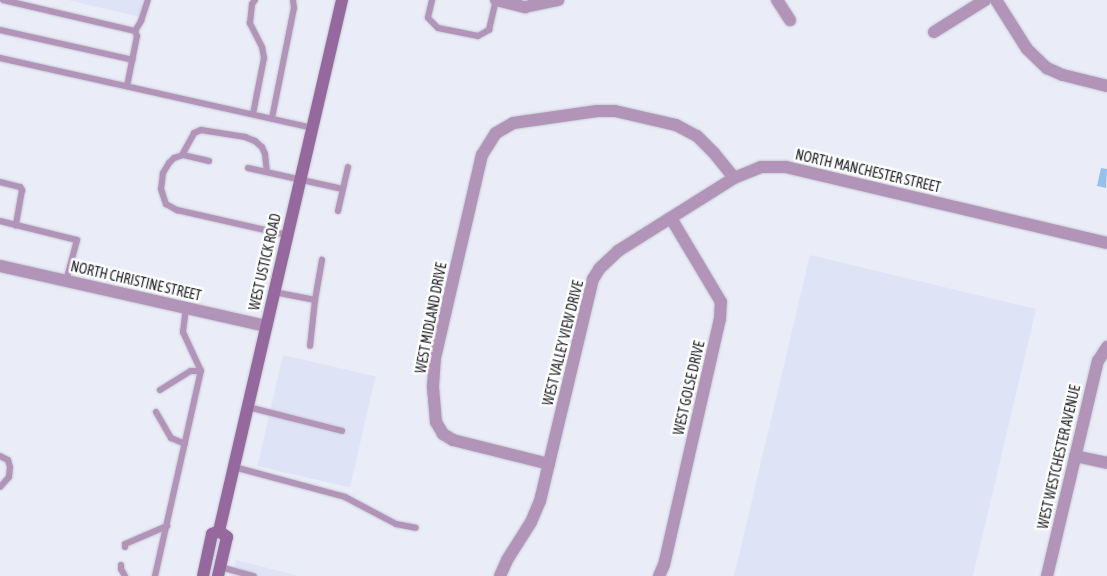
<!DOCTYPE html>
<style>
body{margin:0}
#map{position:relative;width:1107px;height:576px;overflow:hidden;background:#eaedf8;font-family:"Asap Condensed",sans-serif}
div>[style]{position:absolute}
.built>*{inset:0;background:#dfe3f6;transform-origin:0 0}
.water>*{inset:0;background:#95c1ee}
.roads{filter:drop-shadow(0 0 1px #c7cad3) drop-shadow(0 0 1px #c7cad3)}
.service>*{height:6px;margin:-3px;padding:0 3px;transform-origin:3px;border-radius:3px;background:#b394b9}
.minor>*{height:12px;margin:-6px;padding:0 6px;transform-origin:6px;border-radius:6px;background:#b394b9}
.secondary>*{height:12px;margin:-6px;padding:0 6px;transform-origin:6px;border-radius:6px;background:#96699e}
span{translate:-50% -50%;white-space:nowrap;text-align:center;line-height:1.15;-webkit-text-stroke:5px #fff;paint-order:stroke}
.street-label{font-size:14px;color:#27282c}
</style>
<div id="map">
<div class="built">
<i style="clip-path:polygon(68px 0,144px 0,140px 17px)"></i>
<i style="clip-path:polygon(810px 255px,1036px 309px,973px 576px,734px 576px)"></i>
<i style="left:283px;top:355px;width:95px;height:114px;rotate:13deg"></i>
<i style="clip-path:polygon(236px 560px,299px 576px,232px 576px)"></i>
</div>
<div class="water">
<i style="clip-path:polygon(1101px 168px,1107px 169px,1106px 188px,1097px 186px)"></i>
</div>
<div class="roads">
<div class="service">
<i style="left:3px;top:0;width:136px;rotate:13.2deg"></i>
<i style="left:135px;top:31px;width:5px;rotate:68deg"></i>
<i style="left:137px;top:36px;width:51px;rotate:101.3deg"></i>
<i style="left:432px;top:0;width:18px;rotate:103deg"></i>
<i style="left:428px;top:18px;width:14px;rotate:45deg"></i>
<i style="left:438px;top:28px;width:41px;rotate:11.3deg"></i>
<i style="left:478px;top:36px;width:13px;rotate:-29deg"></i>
<i style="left:489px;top:30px;width:31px;rotate:-77deg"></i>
<i style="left:0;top:30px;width:136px;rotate:12.7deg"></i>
<i style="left:135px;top:31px;width:12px;rotate:-59deg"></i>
<i style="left:141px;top:21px;width:22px;rotate:-72deg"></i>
<i style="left:0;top:58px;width:320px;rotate:12.6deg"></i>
<i style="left:253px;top:114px;width:57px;rotate:-78.9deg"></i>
<i style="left:264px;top:58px;width:11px;rotate:-100deg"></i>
<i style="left:262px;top:47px;width:27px;rotate:-117deg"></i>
<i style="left:250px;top:23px;width:19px;rotate:-84deg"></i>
<i style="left:252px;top:4px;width:5px;rotate:-53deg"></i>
<i style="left:272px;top:118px;width:112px;rotate:-78.7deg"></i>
<i style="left:294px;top:8px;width:8px;rotate:-97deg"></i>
<i style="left:182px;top:155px;width:25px;rotate:-61deg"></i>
<i style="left:194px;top:133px;width:8px;rotate:-23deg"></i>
<i style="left:201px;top:130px;width:45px;rotate:9deg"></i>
<i style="left:245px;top:137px;width:11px;rotate:22deg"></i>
<i style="left:255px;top:141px;width:9px;rotate:41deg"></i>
<i style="left:262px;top:147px;width:8px;rotate:67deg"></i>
<i style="left:265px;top:154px;width:18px;rotate:84deg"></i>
<i style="left:209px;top:161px;width:27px;rotate:-167deg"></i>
<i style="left:183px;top:155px;width:9px;rotate:162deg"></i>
<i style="left:174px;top:158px;width:7px;rotate:135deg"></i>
<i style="left:169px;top:163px;width:12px;rotate:121deg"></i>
<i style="left:163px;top:173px;width:16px;rotate:97deg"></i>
<i style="left:161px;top:189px;width:16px;rotate:72deg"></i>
<i style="left:166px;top:204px;width:13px;rotate:29deg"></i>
<i style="left:177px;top:210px;width:113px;rotate:12.8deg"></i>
<i style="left:248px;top:168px;width:97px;rotate:12.5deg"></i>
<i style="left:0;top:182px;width:21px;rotate:14deg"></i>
<i style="left:20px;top:187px;width:4px;rotate:56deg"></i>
<i style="left:22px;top:190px;width:36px;rotate:100deg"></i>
<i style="left:338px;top:211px;width:45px;rotate:-77.2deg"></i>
<i style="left:0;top:221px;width:79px;rotate:13.9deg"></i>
<i style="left:77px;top:240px;width:42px;rotate:105deg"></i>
<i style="left:274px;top:292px;width:42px;rotate:11deg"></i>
<i style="left:315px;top:300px;width:46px;rotate:96.2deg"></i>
<i style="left:315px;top:300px;width:41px;rotate:-80.1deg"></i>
<i style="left:160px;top:390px;width:36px;rotate:-32deg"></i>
<i style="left:191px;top:371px;width:10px"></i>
<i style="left:248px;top:407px;width:97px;rotate:14.3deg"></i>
<i style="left:156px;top:412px;width:30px;rotate:60deg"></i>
<i style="left:171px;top:438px;width:15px;rotate:23deg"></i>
<i style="left:0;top:456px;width:9px;rotate:27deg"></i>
<i style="left:8px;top:460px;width:7px;rotate:74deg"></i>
<i style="left:10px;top:467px;width:10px;rotate:96deg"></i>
<i style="left:9px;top:477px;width:13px;rotate:132deg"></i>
<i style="left:234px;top:467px;width:115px;rotate:15.1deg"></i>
<i style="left:345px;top:497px;width:58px;rotate:27.9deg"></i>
<i style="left:396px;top:524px;width:20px;rotate:11deg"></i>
<i style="left:125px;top:547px;width:3px;rotate:-90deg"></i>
<i style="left:125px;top:544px;width:46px;rotate:-23.2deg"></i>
<i style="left:121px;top:565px;width:4px;rotate:90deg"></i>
<i style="left:121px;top:569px;width:8px;rotate:60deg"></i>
<i style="left:220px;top:567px;width:35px;rotate:15deg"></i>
<i style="left:155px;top:576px;width:210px;rotate:-77.4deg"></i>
<i style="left:201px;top:371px;width:43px;rotate:-114.8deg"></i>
<i style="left:183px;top:332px;width:24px;rotate:-83deg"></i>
</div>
<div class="minor">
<i style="left:496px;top:0;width:30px;rotate:14deg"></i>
<i style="left:525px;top:7px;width:34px;rotate:-12deg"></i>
<i style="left:777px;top:0;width:24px;rotate:57deg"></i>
<i style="left:996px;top:0;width:58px;rotate:57.7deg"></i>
<i style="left:1027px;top:49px;width:28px;rotate:44deg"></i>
<i style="left:1047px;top:68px;width:17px;rotate:24deg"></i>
<i style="left:1063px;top:75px;width:45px;rotate:14deg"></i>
<i style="left:934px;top:32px;width:60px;rotate:-32.1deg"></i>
<i style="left:0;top:266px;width:273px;rotate:12.7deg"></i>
<i style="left:1075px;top:456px;width:33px;rotate:12deg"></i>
<i style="left:549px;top:464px;width:99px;rotate:-166deg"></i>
<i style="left:453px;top:440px;width:12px;rotate:-149deg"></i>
<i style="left:443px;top:434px;width:14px;rotate:-120deg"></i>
<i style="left:436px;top:422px;width:36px;rotate:-95deg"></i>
<i style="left:433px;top:386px;width:28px;rotate:-86deg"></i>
<i style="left:435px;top:358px;width:208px;rotate:-77deg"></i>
<i style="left:482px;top:155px;width:26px;rotate:-58deg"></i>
<i style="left:496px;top:133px;width:20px;rotate:-30deg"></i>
<i style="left:513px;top:123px;width:85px;rotate:-8.1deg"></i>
<i style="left:597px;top:111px;width:18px"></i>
<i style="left:615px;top:111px;width:63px;rotate:12.9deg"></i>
<i style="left:676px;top:125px;width:24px;rotate:28deg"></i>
<i style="left:697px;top:136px;width:24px;rotate:45deg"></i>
<i style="left:714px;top:153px;width:32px;rotate:51deg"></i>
<i style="left:734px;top:178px;width:29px;rotate:-22deg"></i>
<i style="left:761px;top:167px;width:25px"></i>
<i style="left:786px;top:167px;width:330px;rotate:13.3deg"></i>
<i style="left:500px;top:576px;width:17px;rotate:-66deg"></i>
<i style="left:507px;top:560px;width:45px;rotate:-57.7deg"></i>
<i style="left:531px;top:522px;width:23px;rotate:-67deg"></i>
<i style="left:540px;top:501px;width:228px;rotate:-76.6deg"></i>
<i style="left:593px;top:279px;width:13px;rotate:-58deg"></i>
<i style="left:600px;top:268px;width:25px;rotate:-43deg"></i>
<i style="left:618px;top:251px;width:137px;rotate:-32.2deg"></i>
<i style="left:659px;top:576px;width:12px;rotate:-66deg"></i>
<i style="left:664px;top:565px;width:252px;rotate:-77.2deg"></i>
<i style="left:720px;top:319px;width:17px;rotate:-87deg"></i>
<i style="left:721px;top:302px;width:98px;rotate:-120.8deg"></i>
<i style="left:1047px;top:576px;width:221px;rotate:-76.7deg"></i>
<i style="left:1098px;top:361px;width:17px;rotate:-57deg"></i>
</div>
<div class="secondary">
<i style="left:203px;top:576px;width:43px;rotate:-77.9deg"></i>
<i style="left:212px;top:534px;width:8px;rotate:-23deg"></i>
<i style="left:219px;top:531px;width:545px;rotate:-76.96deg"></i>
<i style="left:218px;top:576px;width:40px;rotate:-77deg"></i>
<i style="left:227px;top:537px;width:10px;rotate:-143deg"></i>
</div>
</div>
<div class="street-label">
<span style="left:868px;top:171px;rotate:13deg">NORTH MANCHESTER STREET</span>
<span style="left:265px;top:262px;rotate:-77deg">WEST USTICK ROAD</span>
<span style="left:136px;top:281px;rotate:13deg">NORTH CHRISTINE STREET</span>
<span style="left:431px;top:318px;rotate:-79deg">WEST MIDLAND DRIVE</span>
<span style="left:563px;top:343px;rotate:-76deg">WEST VALLEY VIEW DRIVE</span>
<span style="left:689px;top:388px;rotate:-77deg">WEST GOLSE DRIVE</span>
<span style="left:1059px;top:457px;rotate:-77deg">WEST WESTCHESTER AVENUE</span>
</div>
</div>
